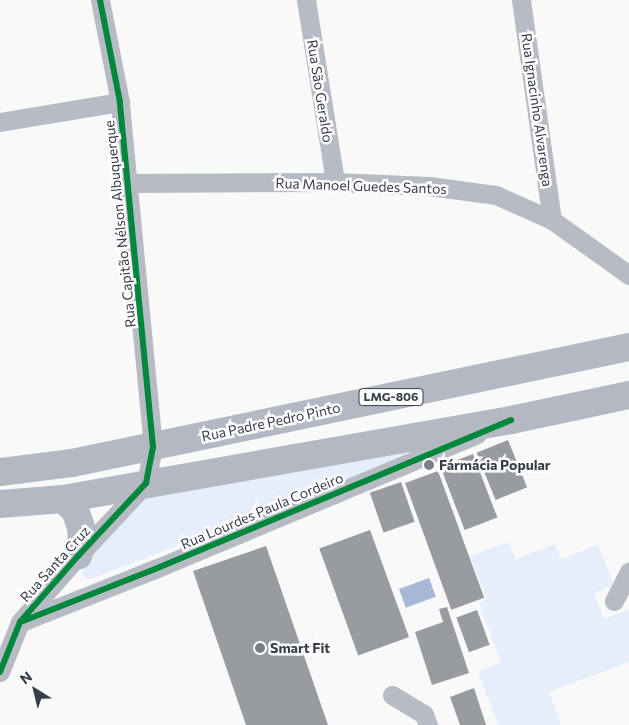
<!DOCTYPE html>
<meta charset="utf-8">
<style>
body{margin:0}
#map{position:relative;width:629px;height:725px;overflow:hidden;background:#f9f9f9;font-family:Commissioner,sans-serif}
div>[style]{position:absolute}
.green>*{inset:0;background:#e7eefb}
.water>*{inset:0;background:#a8b7d7;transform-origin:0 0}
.building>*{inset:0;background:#989ba0;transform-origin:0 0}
.minor>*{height:19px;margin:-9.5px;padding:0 9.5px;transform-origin:9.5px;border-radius:9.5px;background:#b7bbc4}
.highway>*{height:28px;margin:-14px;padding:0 14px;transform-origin:14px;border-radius:14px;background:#b3b8c2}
.cycleway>*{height:6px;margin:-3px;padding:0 3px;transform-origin:3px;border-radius:3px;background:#00873e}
.dots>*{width:14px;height:14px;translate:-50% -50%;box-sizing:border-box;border:2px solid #fff;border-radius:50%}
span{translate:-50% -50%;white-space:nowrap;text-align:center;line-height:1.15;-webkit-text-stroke:5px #fff;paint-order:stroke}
.shield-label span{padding:1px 4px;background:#fff;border:1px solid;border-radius:4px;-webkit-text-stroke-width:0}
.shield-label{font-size:12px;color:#363d4a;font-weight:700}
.street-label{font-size:14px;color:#363d4a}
.poi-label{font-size:14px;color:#363d4a;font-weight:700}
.left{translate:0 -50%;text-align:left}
.north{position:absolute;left:10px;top:665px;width:50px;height:50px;-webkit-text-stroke:4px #fff;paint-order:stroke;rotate:324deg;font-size:14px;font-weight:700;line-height:20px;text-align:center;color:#363d4a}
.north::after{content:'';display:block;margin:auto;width:18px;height:22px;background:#363d4a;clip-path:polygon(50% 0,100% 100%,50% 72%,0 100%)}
</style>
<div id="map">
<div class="green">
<i style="clip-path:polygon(483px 428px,88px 580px,83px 575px,83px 568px,141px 494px)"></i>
<i style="clip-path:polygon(509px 542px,516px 559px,555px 544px,561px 559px,598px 545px,614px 585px,594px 593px,604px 619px,629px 609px,629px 662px,549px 692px,561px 725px,498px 725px,478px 672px,501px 662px,479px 603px,487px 599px,470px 556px)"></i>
</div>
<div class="water">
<i style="left:429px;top:578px;width:20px;height:32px;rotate:70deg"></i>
</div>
<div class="building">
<i style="left:508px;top:440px;width:51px;height:34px;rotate:68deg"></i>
<i style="left:473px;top:454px;width:68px;height:35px;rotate:69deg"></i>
<i style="left:438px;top:471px;width:135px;height:35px;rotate:70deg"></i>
<i style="left:401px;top:482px;width:42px;height:33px;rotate:71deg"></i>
<i style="left:370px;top:530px;width:114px;height:54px;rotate:70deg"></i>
<i style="clip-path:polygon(266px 546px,328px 725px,246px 725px,193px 571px)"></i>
<i style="clip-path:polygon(447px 607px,469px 673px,432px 685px,415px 632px,443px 622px,439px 609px)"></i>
<i style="left:477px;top:610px;width:37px;height:22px;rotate:70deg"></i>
<i style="clip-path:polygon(474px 688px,486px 725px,460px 725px,450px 697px)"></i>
</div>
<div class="minor">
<i style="left:306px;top:0;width:184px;rotate:80.9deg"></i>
<i style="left:521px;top:0;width:222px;rotate:82deg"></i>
<i style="left:0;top:122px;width:122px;rotate:-9.5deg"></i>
<i style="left:129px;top:183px;width:206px;rotate:-0.3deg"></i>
<i style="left:335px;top:182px;width:94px;rotate:2.4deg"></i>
<i style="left:429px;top:186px;width:68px;rotate:7.7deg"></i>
<i style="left:496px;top:195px;width:61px;rotate:24.1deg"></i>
<i style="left:552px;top:220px;width:95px;rotate:35.5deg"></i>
<i style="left:614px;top:601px;width:33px;rotate:-63deg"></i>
<i style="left:24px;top:621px;width:141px;rotate:-21.7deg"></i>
<i style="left:155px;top:569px;width:349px;rotate:-22.7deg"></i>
<i style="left:0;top:672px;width:54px;rotate:-68.2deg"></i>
<i style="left:20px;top:622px;width:88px;rotate:-48.7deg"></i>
<i style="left:78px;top:556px;width:100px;rotate:-47deg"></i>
<i style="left:146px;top:483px;width:37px;rotate:-79deg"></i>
<i style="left:153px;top:447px;width:347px;rotate:-95.5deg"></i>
<i style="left:120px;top:102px;width:104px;rotate:-101.1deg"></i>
<i style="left:392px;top:695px;width:37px;rotate:31deg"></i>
<i style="left:424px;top:714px;width:12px;rotate:70deg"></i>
</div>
<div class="highway">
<i style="left:0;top:472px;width:73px;rotate:-7.1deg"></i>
<i style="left:72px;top:463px;width:569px;rotate:-11.76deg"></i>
<i style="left:63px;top:499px;width:16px;rotate:43deg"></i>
<i style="left:75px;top:510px;width:18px;rotate:71deg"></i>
<i style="left:81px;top:527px;width:13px;rotate:86deg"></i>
<i style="left:82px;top:540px;width:16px;rotate:104deg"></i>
<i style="left:0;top:504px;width:63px;rotate:-4.5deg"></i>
<i style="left:63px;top:499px;width:455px;rotate:-10deg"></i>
<i style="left:511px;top:420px;width:121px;rotate:-12deg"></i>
</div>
<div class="cycleway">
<i style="left:23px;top:621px;width:142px;rotate:-21.5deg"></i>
<i style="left:155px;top:569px;width:386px;rotate:-22.7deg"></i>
<i style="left:0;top:672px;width:54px;rotate:-68.2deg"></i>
<i style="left:20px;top:622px;width:88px;rotate:-48.7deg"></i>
<i style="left:78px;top:556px;width:100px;rotate:-47deg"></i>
<i style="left:146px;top:483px;width:37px;rotate:-79deg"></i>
<i style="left:153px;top:447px;width:347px;rotate:-95.5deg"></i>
<i style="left:120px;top:102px;width:104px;rotate:-101.1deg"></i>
</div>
<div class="dots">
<i style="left:429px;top:465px;background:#7a7f87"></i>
<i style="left:260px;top:648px;background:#7a7f87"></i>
</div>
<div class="shield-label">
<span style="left:391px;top:397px">LMG-806</span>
</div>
<div class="street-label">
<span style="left:320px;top:91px;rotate:81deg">Rua São Geraldo</span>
<span style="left:537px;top:110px;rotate:82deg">Rua Ignacinho Alvarenga</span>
<span style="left:361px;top:186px;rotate:2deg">Rua Manoel Guedes Santos</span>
<span style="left:120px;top:224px;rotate:-96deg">Rua Capitão Nélson Albuquerque</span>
<span style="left:271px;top:422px;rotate:-12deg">Rua Padre Pedro Pinto</span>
<span style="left:262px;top:511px;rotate:-23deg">Rua Lourdes Paula Cordeiro</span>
<span style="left:55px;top:564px;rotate:-48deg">Rua Santa Cruz</span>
</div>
<div class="poi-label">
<span class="left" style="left:439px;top:465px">Fármácia Popular</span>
<span class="left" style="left:270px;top:648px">Smart Fit</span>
</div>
<div class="north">N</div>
</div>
